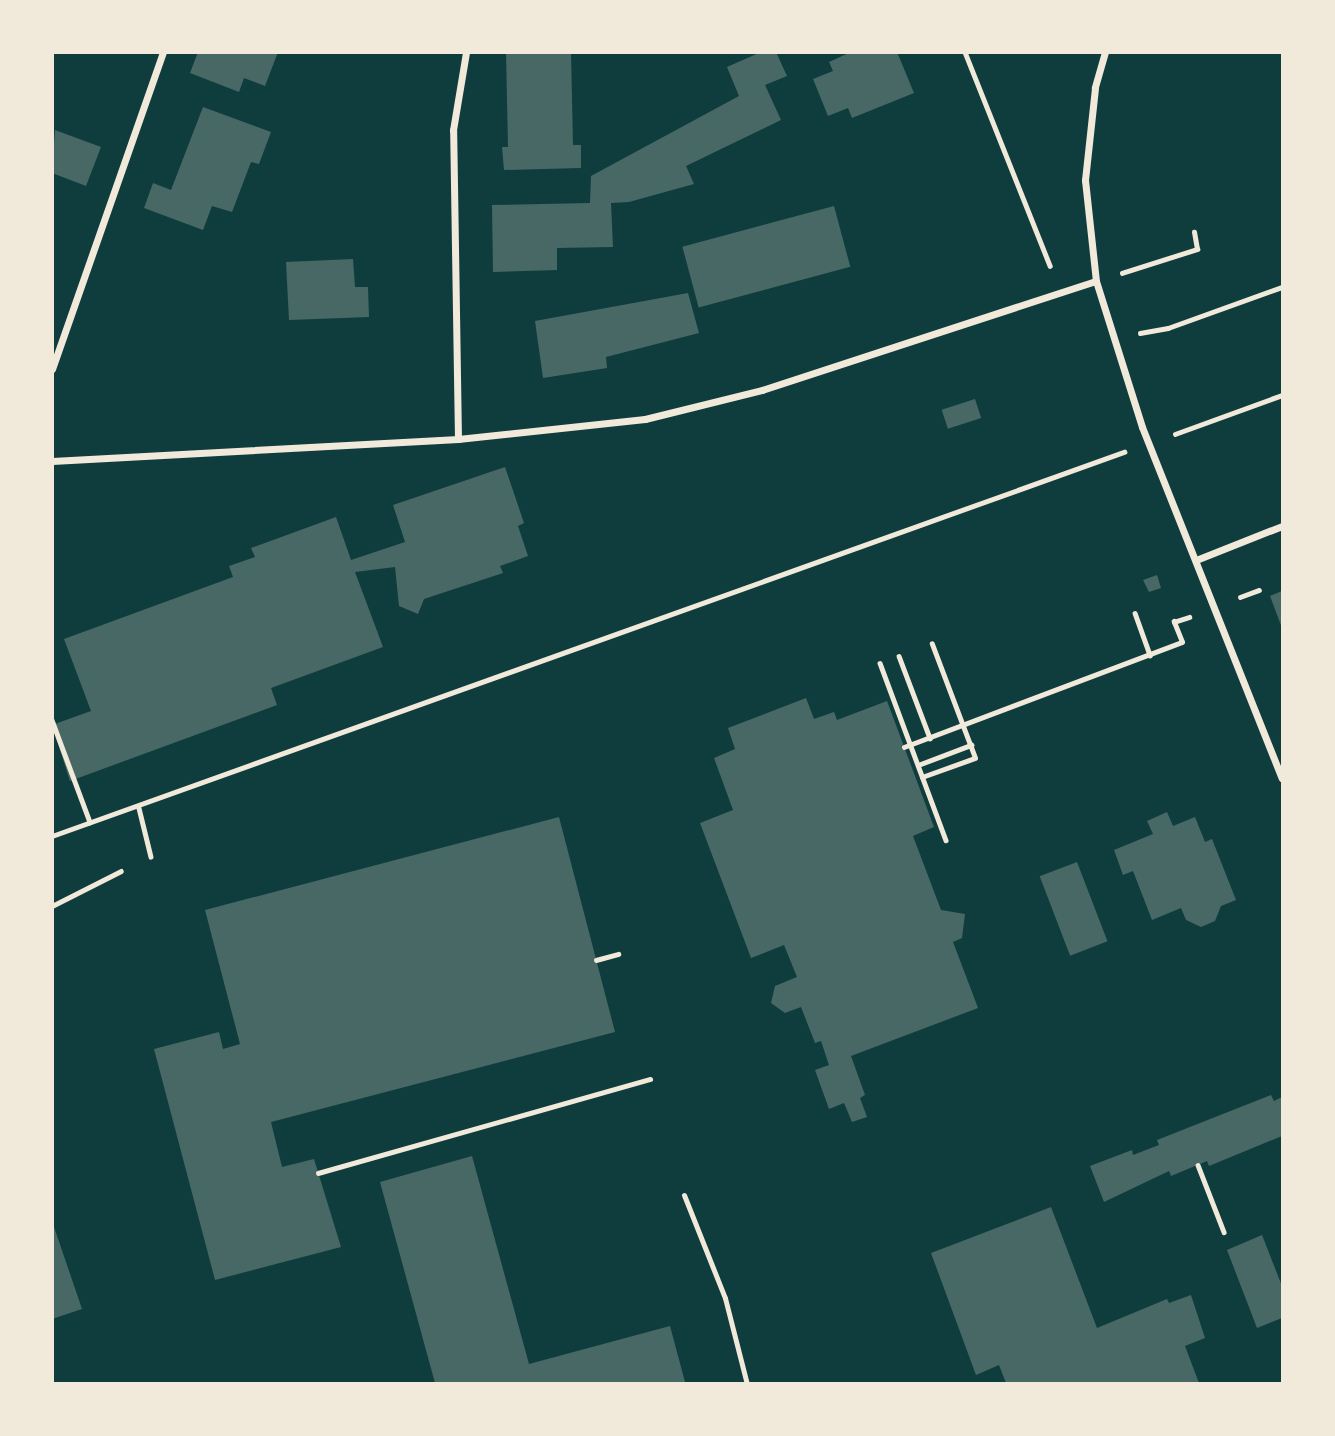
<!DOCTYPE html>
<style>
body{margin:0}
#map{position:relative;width:1335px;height:1436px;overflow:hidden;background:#0f3d3e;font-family:Commissioner,sans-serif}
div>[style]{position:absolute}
.building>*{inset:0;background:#486865;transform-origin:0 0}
.path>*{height:4.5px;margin:-2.25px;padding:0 2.25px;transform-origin:2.25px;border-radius:2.25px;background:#f1e9da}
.service>*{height:5px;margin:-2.5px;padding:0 2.5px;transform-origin:2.5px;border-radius:2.5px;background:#f1e9da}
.minor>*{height:7px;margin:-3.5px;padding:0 3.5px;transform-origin:3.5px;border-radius:3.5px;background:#f1e9da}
span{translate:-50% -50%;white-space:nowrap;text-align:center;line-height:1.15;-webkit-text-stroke:7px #f1e9da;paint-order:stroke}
.frame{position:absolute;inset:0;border:54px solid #f1e9da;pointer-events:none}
</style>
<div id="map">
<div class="building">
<i style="clip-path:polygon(198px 52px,278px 52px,265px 86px,244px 78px,239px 92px,190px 73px)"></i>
<i style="clip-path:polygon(506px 52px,571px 52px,573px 145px,581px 145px,581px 168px,504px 170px,502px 147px,508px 147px)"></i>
<i style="clip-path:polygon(761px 52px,776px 52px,787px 76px,765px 85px,781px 120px,686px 166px,694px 184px,629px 202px,611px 203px,613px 247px,557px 248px,557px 270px,493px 272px,492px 205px,590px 203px,591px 176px,739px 96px,727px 67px)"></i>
<i style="clip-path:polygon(851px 52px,897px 52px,914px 93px,852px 118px,848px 108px,828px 116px,813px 79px,833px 71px,829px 62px)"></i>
<i style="clip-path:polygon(203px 107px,271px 132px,259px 164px,251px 162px,232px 212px,212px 206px,203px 230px,144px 208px,153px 183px,171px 190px)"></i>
<i style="clip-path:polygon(55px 130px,101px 147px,86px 186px,52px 173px)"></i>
<i style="left:834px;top:206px;width:63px;height:157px;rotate:75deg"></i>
<i style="clip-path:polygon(353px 259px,355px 287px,368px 287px,369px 317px,289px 320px,286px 262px)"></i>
<i style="clip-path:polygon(688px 293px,699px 333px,606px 357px,607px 368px,543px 378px,535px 321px)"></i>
<i style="left:975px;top:399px;width:20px;height:35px;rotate:72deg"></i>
<i style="clip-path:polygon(505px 467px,524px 523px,518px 526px,528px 556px,500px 566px,503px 573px,424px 599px,418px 614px,399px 606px,395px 567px,355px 572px,383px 647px,271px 688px,277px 705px,70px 781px,52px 725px,91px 711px,64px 639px,233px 577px,229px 566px,255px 557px,251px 548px,336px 517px,351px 560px,405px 542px,393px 505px)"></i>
<i style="clip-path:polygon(1157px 575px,1161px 588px,1149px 592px,1143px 580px)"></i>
<i style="clip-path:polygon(1282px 591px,1282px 628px,1270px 596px)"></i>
<i style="clip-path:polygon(806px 698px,814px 719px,834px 712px,837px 720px,887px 701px,934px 827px,913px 836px,941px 910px,965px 914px,962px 938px,953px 942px,978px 1008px,851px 1056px,865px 1095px,860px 1098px,867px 1117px,852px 1122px,844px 1103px,829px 1109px,815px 1070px,829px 1065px,821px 1041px,815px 1043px,801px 1007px,785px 1013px,771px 1003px,775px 986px,797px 977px,784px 945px,751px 958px,700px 823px,733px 810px,714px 758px,735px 749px,728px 728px)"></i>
<i style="clip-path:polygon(1167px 812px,1173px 826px,1195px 817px,1205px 842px,1212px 839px,1236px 900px,1221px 906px,1215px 921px,1201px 927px,1186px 920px,1181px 908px,1152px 920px,1133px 871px,1123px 875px,1114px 850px,1153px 834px,1147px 821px)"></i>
<i style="clip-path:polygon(559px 817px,615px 1032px,271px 1122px,282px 1167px,314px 1159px,341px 1247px,215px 1280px,154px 1049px,219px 1032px,223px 1049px,240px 1044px,205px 910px)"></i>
<i style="left:1077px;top:862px;width:85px;height:40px;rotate:69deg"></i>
<i style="clip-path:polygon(1271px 1095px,1274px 1101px,1282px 1097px,1282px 1136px,1209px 1166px,1207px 1161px,1171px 1176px,1169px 1171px,1104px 1202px,1090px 1166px,1132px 1150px,1133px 1155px,1159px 1145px,1157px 1140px)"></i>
<i style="clip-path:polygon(472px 1156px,529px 1364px,670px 1326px,685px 1382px,435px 1383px,380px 1182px)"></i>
<i style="clip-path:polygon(1051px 1207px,1097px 1328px,1167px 1299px,1169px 1303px,1191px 1295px,1205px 1338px,1185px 1346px,1199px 1383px,1006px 1383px,999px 1365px,976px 1375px,931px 1253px)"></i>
<i style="clip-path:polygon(52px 1221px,82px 1309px,52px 1319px)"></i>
<i style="clip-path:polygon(1262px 1235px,1282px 1286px,1282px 1318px,1257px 1328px,1227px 1250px)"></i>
</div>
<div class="path">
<i style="left:965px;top:52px;width:230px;rotate:68.3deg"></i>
<i style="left:1122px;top:273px;width:79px;rotate:-17.7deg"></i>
<i style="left:1197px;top:249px;width:17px;rotate:-100deg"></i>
<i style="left:1140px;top:333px;width:28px;rotate:-10deg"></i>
<i style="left:1168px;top:328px;width:121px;rotate:-19.8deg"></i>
<i style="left:1175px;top:434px;width:114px;rotate:-20deg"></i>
<i style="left:1240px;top:597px;width:20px;rotate:-20deg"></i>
<i style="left:1135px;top:613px;width:45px;rotate:70.3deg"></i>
<i style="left:899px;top:656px;width:88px;rotate:69.3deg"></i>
<i style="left:880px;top:663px;width:189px;rotate:69.6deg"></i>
<i style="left:52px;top:720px;width:109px;rotate:69.6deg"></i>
<i style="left:904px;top:747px;width:297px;rotate:-20.7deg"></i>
<i style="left:1182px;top:642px;width:22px;rotate:-112deg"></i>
<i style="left:1174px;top:622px;width:16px;rotate:-18deg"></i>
<i style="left:918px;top:765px;width:57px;rotate:-20.7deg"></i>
<i style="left:922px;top:777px;width:56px;rotate:-19.7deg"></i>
<i style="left:975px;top:758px;width:122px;rotate:-110.7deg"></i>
<i style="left:139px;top:808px;width:50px;rotate:76.2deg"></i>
<i style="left:52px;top:836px;width:1139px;rotate:-19.71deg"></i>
<i style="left:52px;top:906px;width:77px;rotate:-26.9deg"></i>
<i style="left:596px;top:960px;width:23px;rotate:-15deg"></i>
<i style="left:1198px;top:1165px;width:72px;rotate:68.8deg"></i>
<i style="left:318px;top:1173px;width:345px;rotate:-15.8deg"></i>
</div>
<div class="service">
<i style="left:684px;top:1195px;width:111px;rotate:68.3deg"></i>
<i style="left:725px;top:1298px;width:89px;rotate:75.7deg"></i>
</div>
<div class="minor">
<i style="left:1105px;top:52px;width:37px;rotate:106deg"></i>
<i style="left:1095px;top:88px;width:93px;rotate:96.2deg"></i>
<i style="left:1085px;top:180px;width:102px;rotate:83.8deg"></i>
<i style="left:1096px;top:281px;width:153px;rotate:72.5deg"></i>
<i style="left:1142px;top:427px;width:378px;rotate:68.3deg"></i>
<i style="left:52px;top:369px;width:336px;rotate:-70.7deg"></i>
<i style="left:458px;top:439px;width:309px;rotate:-90.9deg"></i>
<i style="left:453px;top:130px;width:79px;rotate:-80.5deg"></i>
<i style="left:52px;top:461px;width:407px;rotate:-3.1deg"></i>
<i style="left:458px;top:439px;width:188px;rotate:-6.1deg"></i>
<i style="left:645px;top:419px;width:121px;rotate:-13.9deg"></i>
<i style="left:762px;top:390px;width:351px;rotate:-18.1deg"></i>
<i style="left:1196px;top:560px;width:92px;rotate:-21.6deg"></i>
</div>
<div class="frame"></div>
</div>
